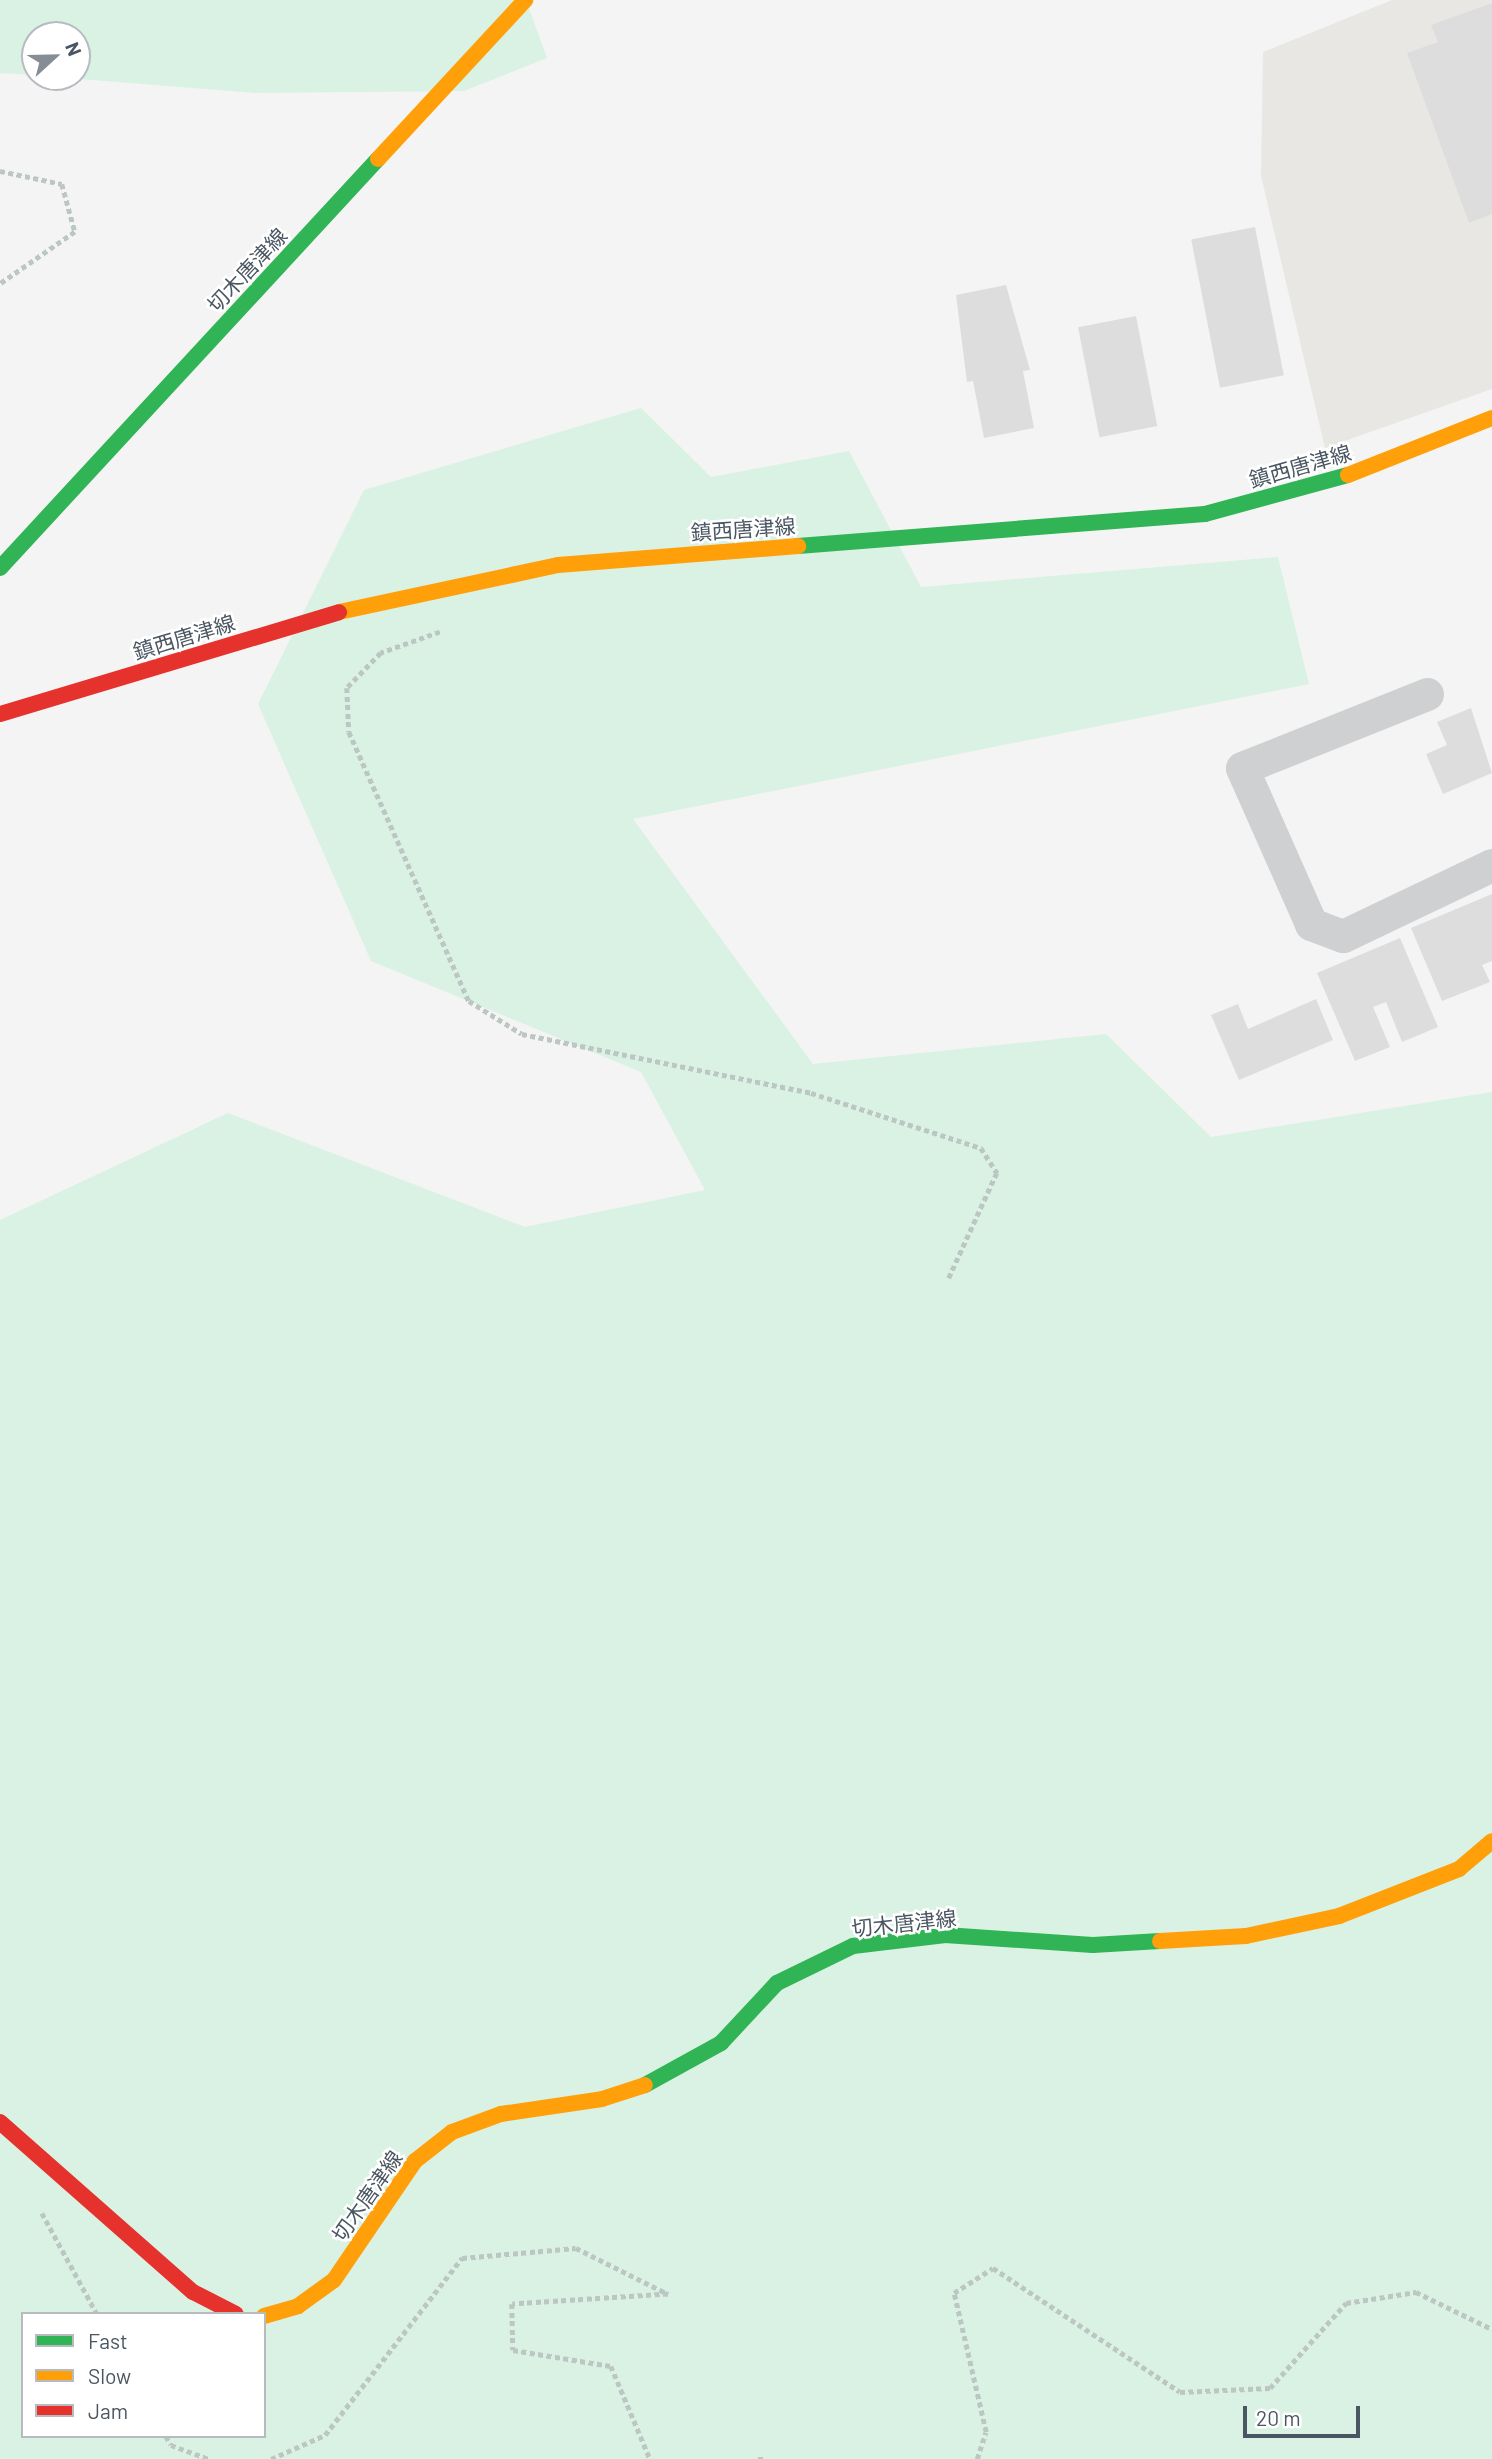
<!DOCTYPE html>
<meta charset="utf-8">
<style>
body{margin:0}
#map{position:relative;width:1492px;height:2459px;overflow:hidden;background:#f4f4f4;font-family:Barlow,"Noto Sans JP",sans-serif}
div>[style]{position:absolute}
.commercial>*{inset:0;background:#e8e7e3}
.green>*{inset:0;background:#d9f2e3}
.building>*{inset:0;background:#ddddde;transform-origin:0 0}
.path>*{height:4.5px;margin-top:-2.25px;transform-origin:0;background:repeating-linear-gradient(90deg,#bcc7c4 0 5px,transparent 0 8.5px)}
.street>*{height:33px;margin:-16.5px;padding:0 16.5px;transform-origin:16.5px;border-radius:16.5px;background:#ced0d2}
.fast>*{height:16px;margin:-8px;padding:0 8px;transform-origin:8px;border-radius:8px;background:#30b455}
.slow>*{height:16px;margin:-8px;padding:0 8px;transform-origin:8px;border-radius:8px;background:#ff9f0a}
.jam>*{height:16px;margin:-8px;padding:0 8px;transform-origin:8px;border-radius:8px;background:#e5322d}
span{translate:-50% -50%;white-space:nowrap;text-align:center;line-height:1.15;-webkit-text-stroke:5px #fff;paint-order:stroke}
.street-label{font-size:21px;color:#4a5661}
.legend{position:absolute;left:21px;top:2312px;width:245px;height:126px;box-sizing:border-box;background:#fff;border:2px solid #b7bbc0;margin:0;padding:9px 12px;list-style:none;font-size:21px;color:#4a5661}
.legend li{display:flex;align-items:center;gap:14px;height:35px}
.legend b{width:35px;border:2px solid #b7bbc0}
.north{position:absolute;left:21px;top:21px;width:70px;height:70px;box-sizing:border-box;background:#fff;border:2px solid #b7bbc0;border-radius:50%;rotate:68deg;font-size:19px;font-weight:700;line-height:28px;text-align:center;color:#4a5661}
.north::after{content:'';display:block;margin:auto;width:24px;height:32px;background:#868d94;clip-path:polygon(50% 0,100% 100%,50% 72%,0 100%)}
.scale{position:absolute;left:1243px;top:2406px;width:117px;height:32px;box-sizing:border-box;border:4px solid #4a5661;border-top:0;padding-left:9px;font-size:21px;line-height:24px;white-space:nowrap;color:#4a5661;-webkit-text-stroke:5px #fff;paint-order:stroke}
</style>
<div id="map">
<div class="commercial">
<i style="clip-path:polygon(1392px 0,1492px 0,1492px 389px,1325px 448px,1261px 176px,1263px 52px)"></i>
</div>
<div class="green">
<i style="clip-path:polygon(0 0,526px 0,547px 58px,464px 91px,255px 93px,55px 77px,77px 77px,77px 35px,35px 35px,35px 75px,0 73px)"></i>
<i style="clip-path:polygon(evenodd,641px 408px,711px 477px,849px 451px,921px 587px,1278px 557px,1309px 684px,633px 819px,813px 1064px,1106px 1034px,1211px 1137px,1492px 1092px,1492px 2459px,0 2459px,0 1220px,228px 1113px,525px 1227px,705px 1190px,641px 1072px,371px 961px,258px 704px,364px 490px,641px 408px,23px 2314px,264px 2314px,264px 2436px,23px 2436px,23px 2314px)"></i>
</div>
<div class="building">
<i style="clip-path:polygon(1492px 3px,1492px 214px,1469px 223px,1407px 53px,1438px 42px,1431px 25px)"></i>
<i style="left:1255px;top:227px;width:151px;height:65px;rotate:79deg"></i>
<i style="clip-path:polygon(1006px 285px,1030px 370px,1023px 371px,1034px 428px,984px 438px,973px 381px,967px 382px,956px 295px)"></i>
<i style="left:1136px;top:316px;width:112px;height:59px;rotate:79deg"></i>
<i style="clip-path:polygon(1471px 708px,1492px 773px,1443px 794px,1426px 754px,1447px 745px,1437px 722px)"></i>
<i style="clip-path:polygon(1492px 894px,1492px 961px,1482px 965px,1490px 982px,1442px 1001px,1411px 928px)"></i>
<i style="clip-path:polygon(1400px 938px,1438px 1027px,1402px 1042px,1386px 1002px,1373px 1007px,1390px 1047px,1355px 1061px,1317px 973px)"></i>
<i style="clip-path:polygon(1316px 999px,1333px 1040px,1239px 1080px,1211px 1015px,1238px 1004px,1248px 1029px)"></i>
</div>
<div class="path">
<i style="left:0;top:171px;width:63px;rotate:11.8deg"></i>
<i style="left:62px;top:184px;width:50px;rotate:74.8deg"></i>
<i style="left:75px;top:232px;width:91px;rotate:145.3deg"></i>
<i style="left:440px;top:632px;width:63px;rotate:160.4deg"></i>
<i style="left:381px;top:653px;width:49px;rotate:134.2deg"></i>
<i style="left:347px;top:688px;width:44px;rotate:87.4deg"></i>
<i style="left:349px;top:732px;width:295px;rotate:66deg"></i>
<i style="left:469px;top:1001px;width:62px;rotate:31.9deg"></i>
<i style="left:522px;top:1034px;width:295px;rotate:11.5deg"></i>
<i style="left:811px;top:1093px;width:179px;rotate:17.9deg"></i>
<i style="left:981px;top:1148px;width:30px;rotate:57deg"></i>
<i style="left:997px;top:1173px;width:118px;rotate:114.6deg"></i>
<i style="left:42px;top:2213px;width:115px;rotate:61.4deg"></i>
<i style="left:166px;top:2436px;width:10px;rotate:61deg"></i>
<i style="left:171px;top:2445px;width:40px;rotate:20.2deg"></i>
<i style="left:271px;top:2459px;width:59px;rotate:-24deg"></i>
<i style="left:325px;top:2435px;width:224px;rotate:-52.3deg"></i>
<i style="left:462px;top:2258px;width:114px;rotate:-5deg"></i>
<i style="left:576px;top:2248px;width:103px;rotate:26.6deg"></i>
<i style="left:668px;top:2294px;width:156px;rotate:176.3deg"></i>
<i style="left:512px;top:2304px;width:46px;rotate:88.8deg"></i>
<i style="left:513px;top:2350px;width:99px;rotate:9.3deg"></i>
<i style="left:611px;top:2366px;width:101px;rotate:67.2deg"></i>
<i style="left:758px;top:2459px;width:5px"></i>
<i style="left:977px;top:2459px;width:28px;rotate:-72deg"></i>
<i style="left:986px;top:2432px;width:143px;rotate:-103deg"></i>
<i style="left:954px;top:2293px;width:46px;rotate:-32.7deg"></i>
<i style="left:993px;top:2268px;width:224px;rotate:33.5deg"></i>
<i style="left:1180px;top:2392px;width:90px;rotate:-2.5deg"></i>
<i style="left:1270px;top:2388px;width:114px;rotate:-48.2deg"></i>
<i style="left:1346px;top:2303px;width:71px;rotate:-8.9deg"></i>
<i style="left:1416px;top:2292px;width:85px;rotate:26deg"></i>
</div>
<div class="street">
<i style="left:1427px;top:694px;width:199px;rotate:158.2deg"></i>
<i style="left:1242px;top:768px;width:171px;rotate:66.1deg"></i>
<i style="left:1311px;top:924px;width:34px;rotate:21deg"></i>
<i style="left:1343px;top:936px;width:165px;rotate:-25.5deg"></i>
</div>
<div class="fast">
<i style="left:798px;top:546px;width:408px;rotate:-4.5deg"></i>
<i style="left:1205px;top:514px;width:148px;rotate:-15.3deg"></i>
<i style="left:0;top:568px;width:557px;rotate:-47.26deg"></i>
<i style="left:645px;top:2085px;width:87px;rotate:-28.9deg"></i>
<i style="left:721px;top:2043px;width:82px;rotate:-47deg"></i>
<i style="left:777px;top:1983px;width:85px;rotate:-26deg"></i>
<i style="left:853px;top:1946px;width:93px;rotate:-6.8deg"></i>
<i style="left:945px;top:1935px;width:148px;rotate:3.9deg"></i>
<i style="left:1093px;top:1945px;width:67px;rotate:-3.4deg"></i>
</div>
<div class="slow">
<i style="left:378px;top:159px;width:217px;rotate:-47.2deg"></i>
<i style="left:1348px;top:475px;width:155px;rotate:-21.6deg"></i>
<i style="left:339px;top:612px;width:224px;rotate:-12.1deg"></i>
<i style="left:558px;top:565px;width:241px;rotate:-4.5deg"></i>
<i style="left:1160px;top:1941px;width:86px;rotate:-3.3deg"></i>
<i style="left:1246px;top:1936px;width:95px;rotate:-12.1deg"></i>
<i style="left:1339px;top:1916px;width:129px;rotate:-21.4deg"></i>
<i style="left:1459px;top:1869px;width:43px;rotate:-40.3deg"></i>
<i style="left:264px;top:2316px;width:35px;rotate:-16deg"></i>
<i style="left:298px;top:2306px;width:44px;rotate:-35.8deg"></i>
<i style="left:334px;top:2280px;width:144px;rotate:-55.8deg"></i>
<i style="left:415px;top:2161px;width:47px;rotate:-38.1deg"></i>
<i style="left:452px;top:2132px;width:52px;rotate:-20.2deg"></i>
<i style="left:501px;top:2114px;width:102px;rotate:-8.4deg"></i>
<i style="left:602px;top:2099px;width:45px;rotate:-18deg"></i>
</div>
<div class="jam">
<i style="left:0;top:714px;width:354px;rotate:-16.7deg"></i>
<i style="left:0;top:2122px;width:257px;rotate:41.4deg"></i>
<i style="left:193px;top:2292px;width:48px;rotate:27.1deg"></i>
</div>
<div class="street-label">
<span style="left:247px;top:270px;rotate:-47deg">切木唐津線</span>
<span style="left:1300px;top:466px;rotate:-16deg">鎮西唐津線</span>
<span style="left:743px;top:529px;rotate:-4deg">鎮西唐津線</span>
<span style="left:184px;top:637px;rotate:-17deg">鎮西唐津線</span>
<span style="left:904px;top:1923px;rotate:-6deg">切木唐津線</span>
<span style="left:367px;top:2196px;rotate:-55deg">切木唐津線</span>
</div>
<ul class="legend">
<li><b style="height:9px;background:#30b455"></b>Fast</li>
<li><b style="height:9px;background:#ff9f0a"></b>Slow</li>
<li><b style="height:9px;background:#e5322d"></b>Jam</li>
</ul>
<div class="north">N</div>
<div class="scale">20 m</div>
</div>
